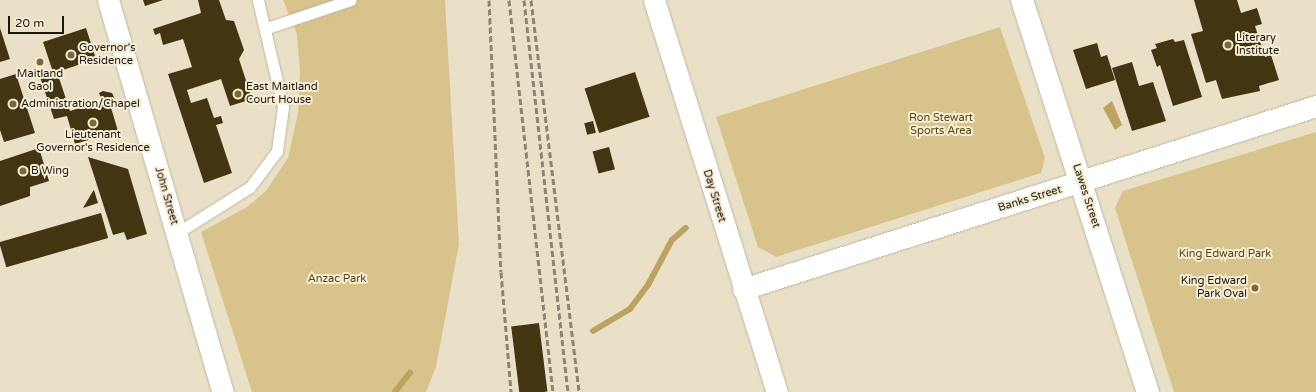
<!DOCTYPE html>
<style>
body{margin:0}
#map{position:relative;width:1316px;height:392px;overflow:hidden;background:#eae0c8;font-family:"Varela Round",sans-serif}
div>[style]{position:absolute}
.green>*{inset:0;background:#d8c38c}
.water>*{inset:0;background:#bca361}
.stream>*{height:5.5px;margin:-2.75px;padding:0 2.75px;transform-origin:2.75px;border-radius:2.75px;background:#bca361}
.building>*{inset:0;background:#423512;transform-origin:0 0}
.roads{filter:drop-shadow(0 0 1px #c1b8a1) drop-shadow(0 0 1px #c1b8a1)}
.lane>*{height:11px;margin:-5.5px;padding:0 5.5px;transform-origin:5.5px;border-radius:5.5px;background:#fff}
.street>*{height:21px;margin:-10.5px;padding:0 10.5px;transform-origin:10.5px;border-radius:10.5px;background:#fff}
.secondary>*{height:22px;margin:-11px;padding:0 11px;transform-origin:11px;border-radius:11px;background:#fff}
.rail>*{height:3px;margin-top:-1.5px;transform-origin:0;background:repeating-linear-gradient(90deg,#8c8574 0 6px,transparent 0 9px)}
.dots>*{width:11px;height:11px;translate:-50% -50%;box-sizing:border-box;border:2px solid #f7edd5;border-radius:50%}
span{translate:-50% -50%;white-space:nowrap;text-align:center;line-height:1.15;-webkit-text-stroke:4px #f7edd5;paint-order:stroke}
.poi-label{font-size:11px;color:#1a170e}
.left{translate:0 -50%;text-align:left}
.right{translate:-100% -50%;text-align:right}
.park-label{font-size:11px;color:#584612}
.street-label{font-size:11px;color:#1a170e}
.scale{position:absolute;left:8px;top:16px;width:56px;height:18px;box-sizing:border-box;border:2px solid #1a170e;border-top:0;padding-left:5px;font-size:12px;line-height:14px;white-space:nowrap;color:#1a170e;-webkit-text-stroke:3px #f7edd5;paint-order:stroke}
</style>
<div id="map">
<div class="green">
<i style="clip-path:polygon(283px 0,445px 0,459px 244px,436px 367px,426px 392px,252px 392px,201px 232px,247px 207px,266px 191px,288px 158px,298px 113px,300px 72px,297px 34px)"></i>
<i style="clip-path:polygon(1000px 27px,1045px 158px,1041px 173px,776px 257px,758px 247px,716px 117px)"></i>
<i style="clip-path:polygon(1316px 132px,1316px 392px,1174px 392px,1115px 208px,1123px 191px)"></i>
</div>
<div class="water">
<i style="clip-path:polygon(1112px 101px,1122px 125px,1115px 130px,1103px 108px)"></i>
</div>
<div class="stream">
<i style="left:593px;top:331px;width:43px;rotate:-30.7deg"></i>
<i style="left:630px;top:309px;width:30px;rotate:-53deg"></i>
<i style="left:648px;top:285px;width:51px;rotate:-61.9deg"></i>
<i style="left:672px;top:240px;width:18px;rotate:-41deg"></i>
<i style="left:395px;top:392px;width:24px;rotate:-52deg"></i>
</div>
<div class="building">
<i style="clip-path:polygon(143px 0,163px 0,145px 6px)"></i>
<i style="clip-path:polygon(198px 0,219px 0,226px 20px,234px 21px,244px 50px,239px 59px,252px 99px,230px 106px,221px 79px,187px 90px,191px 103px,207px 98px,214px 118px,221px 116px,223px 123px,216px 125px,232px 173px,204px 183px,168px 74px,192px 67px,183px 39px,163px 45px,160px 33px,155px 35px,153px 29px,201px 13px)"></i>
<i style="clip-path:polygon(1194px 0,1237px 0,1241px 13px,1257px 8px,1262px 24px,1255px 26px,1265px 57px,1271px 55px,1279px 80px,1259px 86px,1260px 91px,1222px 99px,1216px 80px,1206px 83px,1191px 34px,1203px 31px)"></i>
<i style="clip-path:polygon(0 28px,10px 59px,0 62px)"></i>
<i style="clip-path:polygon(86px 28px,96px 59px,57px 72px,70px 111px,102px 101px,99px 93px,103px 91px,112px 93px,115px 99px,109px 101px,118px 131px,75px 144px,67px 116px,54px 119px,39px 74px,52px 69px,43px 42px)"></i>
<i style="clip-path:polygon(1173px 39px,1175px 42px,1184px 40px,1202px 97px,1173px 106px,1160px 65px,1157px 67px,1151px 50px,1157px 48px,1155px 44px)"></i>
<i style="clip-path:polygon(1097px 43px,1101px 57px,1107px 55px,1115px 80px,1086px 89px,1073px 50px)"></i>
<i style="clip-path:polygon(1132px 62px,1139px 86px,1153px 82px,1166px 121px,1132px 131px,1112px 68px)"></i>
<i style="left:635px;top:72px;width:47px;height:53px;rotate:72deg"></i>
<i style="clip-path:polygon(16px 74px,35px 133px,4px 142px,0 130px,0 79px)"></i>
<i style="left:593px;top:121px;width:12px;height:9px;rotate:76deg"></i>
<i style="left:609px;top:147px;width:23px;height:17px;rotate:75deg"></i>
<i style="clip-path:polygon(39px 148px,49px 181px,30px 187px,30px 196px,0 206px,0 161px)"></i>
<i style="clip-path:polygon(88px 157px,128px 169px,147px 234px,127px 240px,124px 232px,113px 235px)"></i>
<i style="clip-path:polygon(94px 190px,98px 203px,83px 208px,93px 191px)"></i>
<i style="left:101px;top:213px;width:26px;height:106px;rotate:74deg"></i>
<i style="left:539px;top:323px;width:69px;height:28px;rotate:83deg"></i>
</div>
<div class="roads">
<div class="lane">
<i style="left:267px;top:28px;width:88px;rotate:-18.6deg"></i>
<i style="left:177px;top:233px;width:86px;rotate:-32.2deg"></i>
<i style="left:250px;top:187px;width:45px;rotate:-53.1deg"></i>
<i style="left:277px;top:151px;width:44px;rotate:-82.2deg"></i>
<i style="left:283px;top:107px;width:110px;rotate:-103.2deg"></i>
</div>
<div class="street">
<i style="left:108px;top:0;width:409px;rotate:73.7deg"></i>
<i style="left:654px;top:0;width:411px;rotate:72.6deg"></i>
<i style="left:743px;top:289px;width:602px;rotate:-17.71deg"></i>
</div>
<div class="secondary">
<i style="left:1022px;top:0;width:412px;rotate:72.2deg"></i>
</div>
</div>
<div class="rail">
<i style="left:489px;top:0;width:272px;rotate:87.5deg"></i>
<i style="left:501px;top:272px;width:120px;rotate:85.2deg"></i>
<i style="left:509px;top:0;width:394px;rotate:83.6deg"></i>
<i style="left:524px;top:0;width:394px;rotate:83.6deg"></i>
<i style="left:531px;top:0;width:395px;rotate:83deg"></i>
</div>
<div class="dots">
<i style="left:1228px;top:45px;background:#7a6836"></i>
<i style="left:71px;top:55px;background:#7a6836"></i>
<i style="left:40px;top:62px;background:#7a6836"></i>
<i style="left:238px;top:94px;background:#7a6836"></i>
<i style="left:13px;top:104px;background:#7a6836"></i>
<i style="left:93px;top:123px;background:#7a6836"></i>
<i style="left:23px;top:171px;background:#7a6836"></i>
<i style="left:1255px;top:288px;background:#7a6836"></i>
</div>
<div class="poi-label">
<span class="left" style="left:1236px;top:45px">Literary<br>Institute</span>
<span class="left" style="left:79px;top:55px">Governor's<br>Residence</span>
<span style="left:40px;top:81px">Maitland<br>Gaol</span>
<span class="left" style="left:246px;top:94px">East Maitland<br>Court House</span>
<span class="left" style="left:21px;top:104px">Administration/Chapel</span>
<span style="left:93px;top:142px">Lieutenant<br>Governor's Residence</span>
<span class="left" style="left:31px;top:171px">B Wing</span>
<span class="right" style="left:1247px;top:288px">King Edward<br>Park Oval</span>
</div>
<div class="park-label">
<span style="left:941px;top:125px">Ron Stewart<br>Sports Area</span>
<span style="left:1225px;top:254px">King Edward Park</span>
<span style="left:337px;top:279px">Anzac Park</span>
</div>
<div class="street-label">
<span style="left:166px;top:196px;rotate:74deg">John Street</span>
<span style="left:714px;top:196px;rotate:73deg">Day Street</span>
<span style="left:1086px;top:196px;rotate:72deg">Lawes Street</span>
<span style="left:1030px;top:199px;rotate:-17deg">Banks Street</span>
</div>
<div class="scale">20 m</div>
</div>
